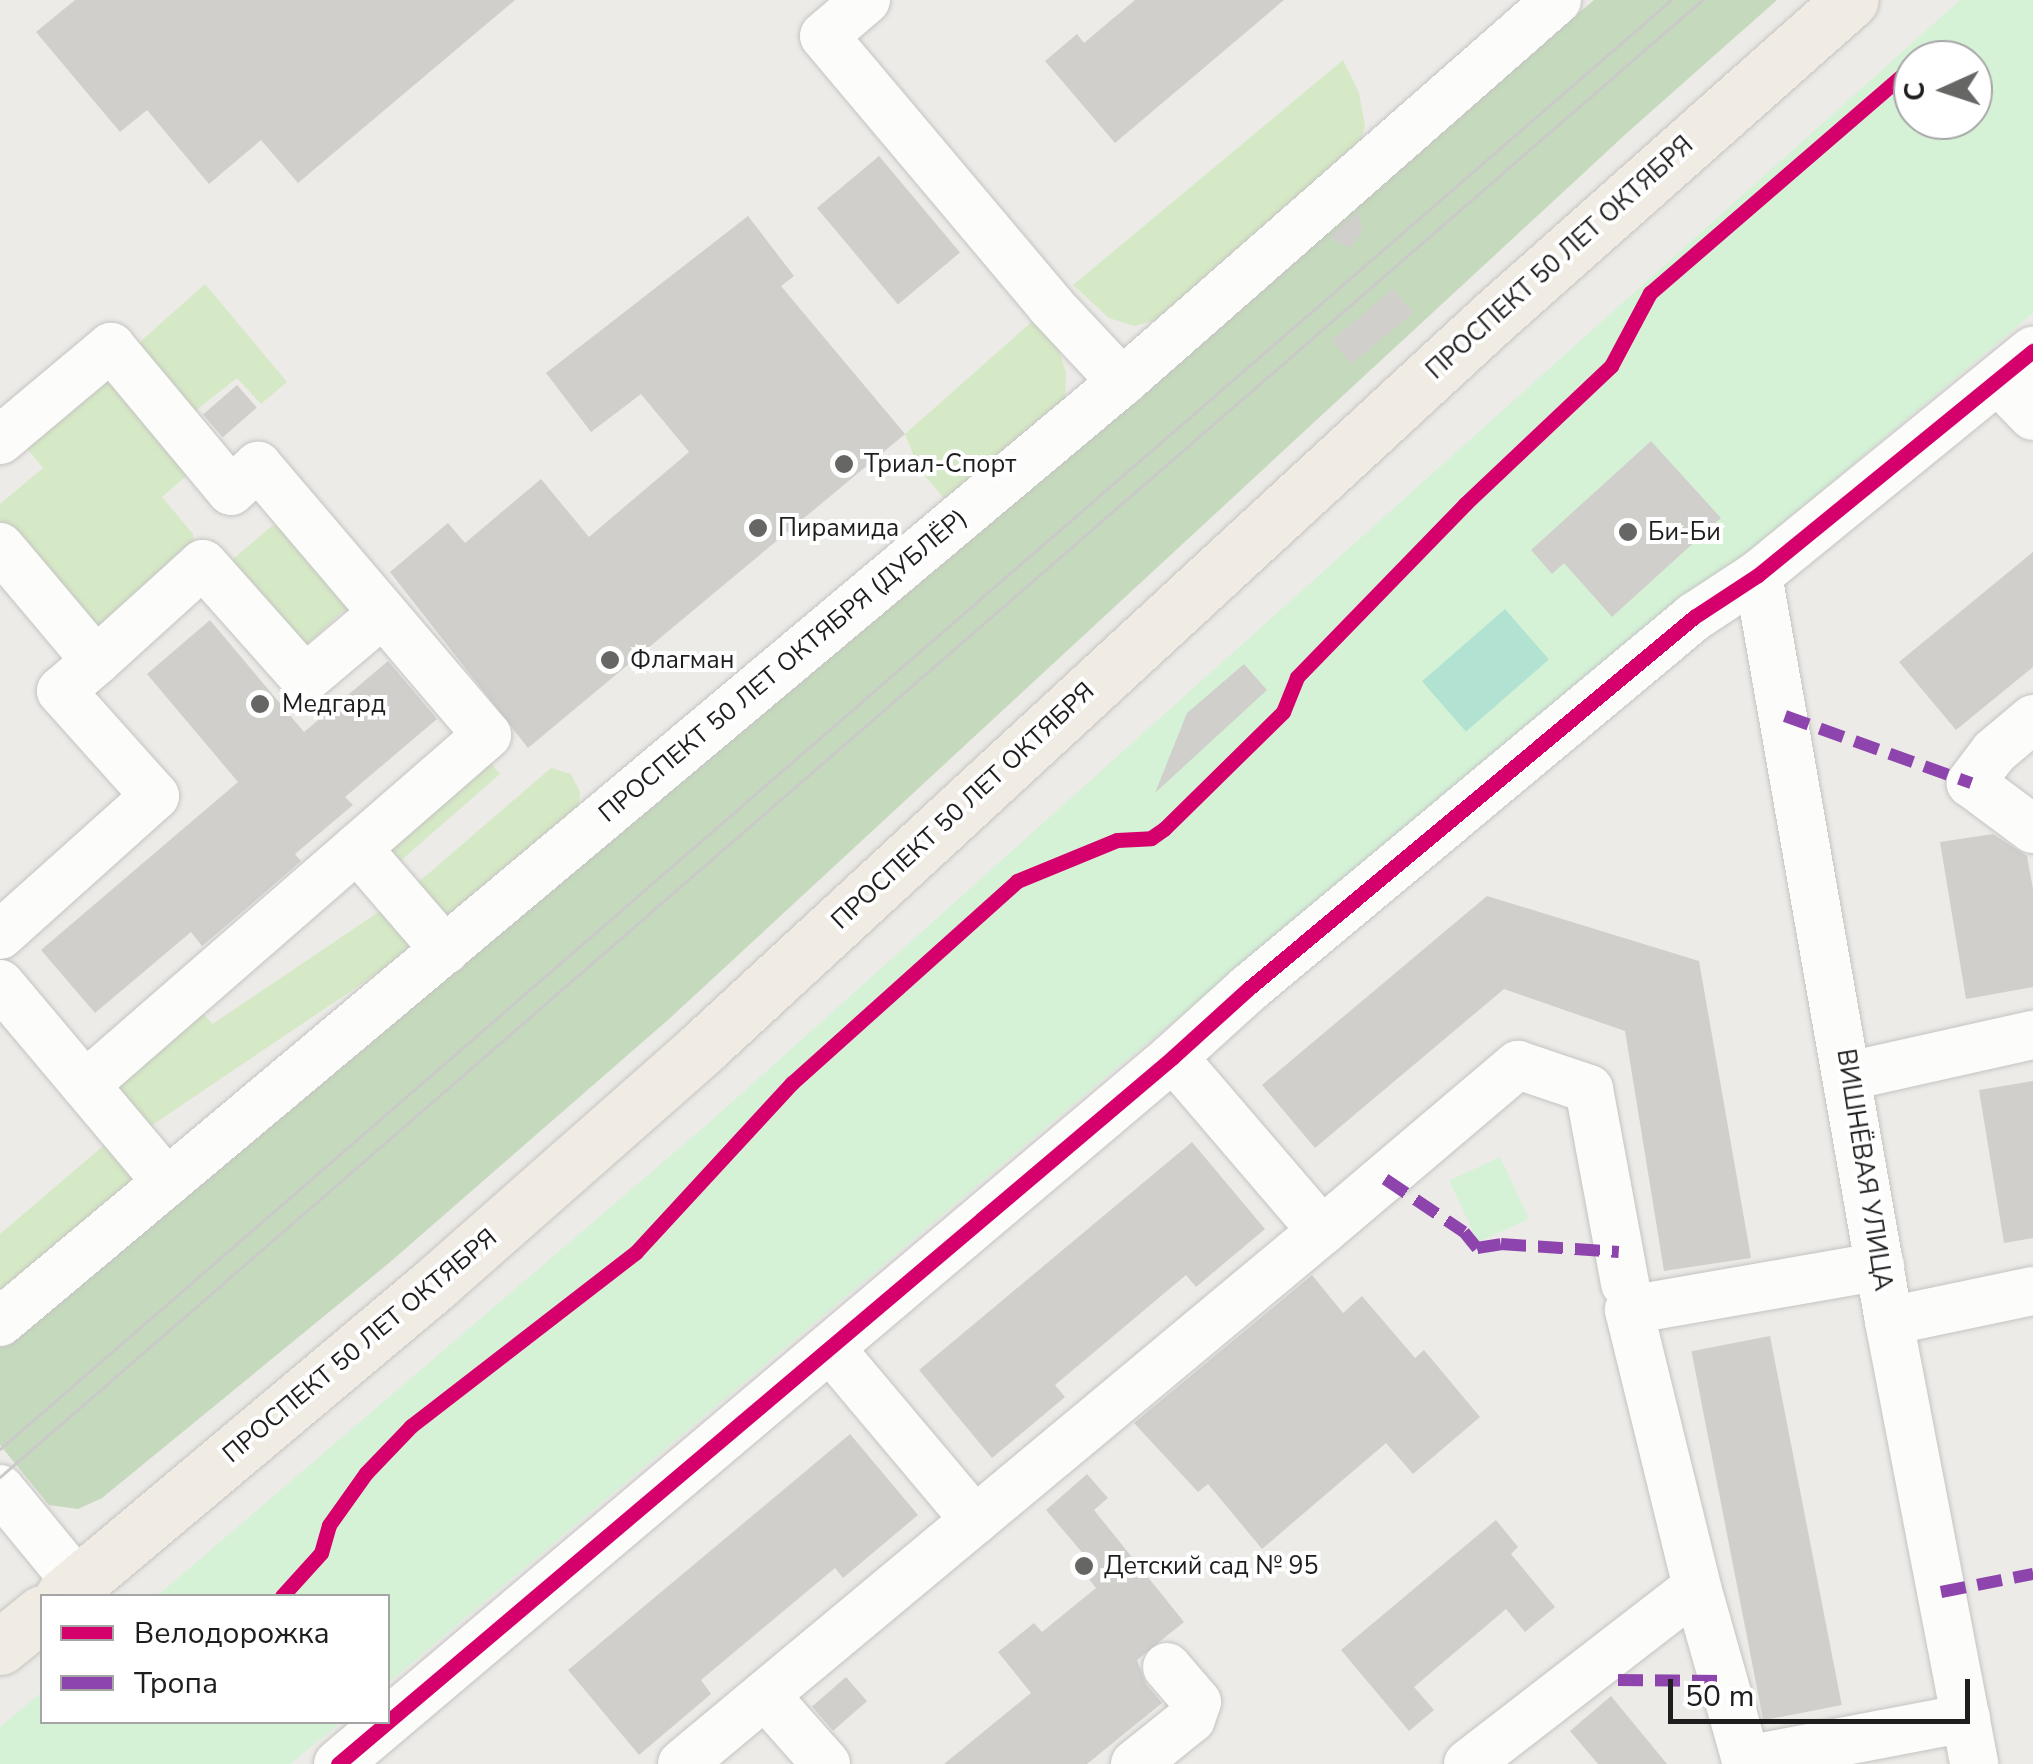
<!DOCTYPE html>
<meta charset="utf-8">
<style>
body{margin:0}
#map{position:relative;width:2033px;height:1764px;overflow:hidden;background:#ecebe7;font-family:"Nunito Sans",sans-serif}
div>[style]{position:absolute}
.grass>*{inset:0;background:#d6e9c6;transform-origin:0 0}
.forest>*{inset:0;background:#c5dabc}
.park>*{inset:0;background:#d5f2d7;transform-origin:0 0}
.pitch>*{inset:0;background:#b2e3d2;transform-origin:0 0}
.building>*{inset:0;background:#d0cfcc;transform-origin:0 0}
.roads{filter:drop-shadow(0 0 2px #c5c4c3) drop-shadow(0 0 2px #c5c4c3)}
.minor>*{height:48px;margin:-24px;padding:0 24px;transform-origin:24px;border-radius:24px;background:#fcfcfb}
.major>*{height:55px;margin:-27.5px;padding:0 27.5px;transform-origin:27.5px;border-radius:27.5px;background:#f0ece4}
.tram>*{height:2.5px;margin:-1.25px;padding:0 1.25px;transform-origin:1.25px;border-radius:1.25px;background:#cacac9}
.quiet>*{height:12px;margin-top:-6px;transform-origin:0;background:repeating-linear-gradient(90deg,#8e44ad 0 25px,transparent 0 37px)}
.cycleway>*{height:15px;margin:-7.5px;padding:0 7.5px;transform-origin:7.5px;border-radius:7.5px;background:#d6006c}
.dots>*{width:28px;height:28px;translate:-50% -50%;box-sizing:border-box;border:5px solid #fff;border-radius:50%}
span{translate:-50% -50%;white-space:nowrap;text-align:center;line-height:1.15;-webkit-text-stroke:8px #fff;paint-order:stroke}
.street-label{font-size:25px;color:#1e1e1e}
.poi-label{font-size:25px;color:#1e1e1e}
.left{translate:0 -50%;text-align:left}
.legend{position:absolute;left:40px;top:1594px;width:350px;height:130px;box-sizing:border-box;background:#fff;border:2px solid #a5a5a5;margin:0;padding:12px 18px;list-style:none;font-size:30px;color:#1e1e1e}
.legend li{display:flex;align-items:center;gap:20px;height:50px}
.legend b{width:50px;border:2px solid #a5a5a5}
.north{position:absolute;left:1893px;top:40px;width:100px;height:100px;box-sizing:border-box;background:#fff;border:2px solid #a5a5a5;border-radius:50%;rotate:267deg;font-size:28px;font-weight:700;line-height:40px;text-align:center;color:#1e1e1e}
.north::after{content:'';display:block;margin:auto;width:35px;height:45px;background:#666664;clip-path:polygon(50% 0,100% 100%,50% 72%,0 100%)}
.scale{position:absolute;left:1668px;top:1679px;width:302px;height:45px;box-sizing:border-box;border:5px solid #1e1e1e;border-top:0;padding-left:12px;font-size:30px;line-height:35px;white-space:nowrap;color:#1e1e1e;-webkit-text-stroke:8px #fff;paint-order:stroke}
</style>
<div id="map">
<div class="grass">
<i style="clip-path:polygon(1343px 60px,1359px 93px,1365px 126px,1357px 154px,1164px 318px,1134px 326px,1109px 318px,1073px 285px)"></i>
<i style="clip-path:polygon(205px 284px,287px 382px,261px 404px,237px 378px,190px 415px,134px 354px,142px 340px)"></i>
<i style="clip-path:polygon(1036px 318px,1058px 348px,1066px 372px,1065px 399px,948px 503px,919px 469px,905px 434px)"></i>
<i style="clip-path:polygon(94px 375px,121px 377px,194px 469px,162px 497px,193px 534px,195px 546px,112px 627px,81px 620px,0 520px,0 504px,43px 468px,19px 439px)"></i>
<i style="clip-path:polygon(272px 526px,291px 528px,348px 593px,347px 608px,306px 645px,287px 638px,237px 578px,233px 559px)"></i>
<i style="clip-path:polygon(483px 754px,500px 774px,398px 863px,386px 849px)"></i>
<i style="clip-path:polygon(551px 768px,571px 774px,580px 792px,578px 816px,452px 918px,439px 916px,414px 886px)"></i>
<i style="left:389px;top:905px;width:50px;height:335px;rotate:56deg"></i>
<i style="clip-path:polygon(198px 1007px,214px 1026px,123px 1106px,109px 1092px)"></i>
<i style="clip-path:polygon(110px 1140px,132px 1168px,133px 1183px,0 1301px,0 1234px)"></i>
</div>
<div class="forest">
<i style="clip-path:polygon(1594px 0,1777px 0,1628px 132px,669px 1019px,389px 1263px,102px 1498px,78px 1509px,49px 1505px,0 1445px,0 1345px)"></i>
</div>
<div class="park">
<i style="clip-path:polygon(evenodd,1960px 0,2033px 0,2033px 313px,1605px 672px,1109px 1074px,388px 1683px,388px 1596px,157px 1596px,711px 1121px,1960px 0,1913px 60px,1973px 60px,1973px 120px,1913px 120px,1913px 60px)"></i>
<i style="left:1500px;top:1157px;width:68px;height:56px;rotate:65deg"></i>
<i style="clip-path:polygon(42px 1692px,42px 1722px,341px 1722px,290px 1764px,0 1764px,0 1727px)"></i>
</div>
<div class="pitch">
<i style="left:1505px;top:609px;width:67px;height:110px;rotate:49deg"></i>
</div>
<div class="building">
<i style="clip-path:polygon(75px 0,515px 0,298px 183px,261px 140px,209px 184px,147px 110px,120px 132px,36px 32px)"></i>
<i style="clip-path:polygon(1135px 0,1284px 0,1115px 143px,1045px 61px,1077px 34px,1084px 43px)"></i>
<i style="left:879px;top:156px;width:126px;height:81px;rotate:50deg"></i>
<i style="clip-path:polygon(1358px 212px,1363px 232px,1349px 248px,1329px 237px)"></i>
<i style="clip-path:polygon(748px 216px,794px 276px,781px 286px,905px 434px,528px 748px,390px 572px,448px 523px,465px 543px,541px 479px,589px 537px,689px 452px,641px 394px,591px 432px,546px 373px)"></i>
<i style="left:1393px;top:289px;width:31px;height:80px;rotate:50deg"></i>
<i style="left:237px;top:385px;width:30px;height:45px;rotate:49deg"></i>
<i style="clip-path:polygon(1651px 441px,1721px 518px,1612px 617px,1564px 563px,1552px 574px,1531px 550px)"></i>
<i style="clip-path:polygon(2033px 552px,2033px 667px,1956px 730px,1899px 662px)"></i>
<i style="clip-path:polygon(210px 620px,304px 732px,388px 661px,437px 719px,345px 797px,353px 805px,295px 854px,301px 861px,227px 925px,202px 946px,191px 932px,95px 1013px,41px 950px,238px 782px,147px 674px)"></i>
<i style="clip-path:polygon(1244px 664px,1267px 690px,1155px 793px,1187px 713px)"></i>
<i style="clip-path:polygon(1993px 834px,2027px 856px,2033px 889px,2033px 987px,1966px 999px,1940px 842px)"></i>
<i style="clip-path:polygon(1487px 896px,1699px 961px,1751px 1258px,1664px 1271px,1625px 1031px,1504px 989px,1315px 1148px,1262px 1085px)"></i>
<i style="clip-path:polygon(2033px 1081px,2033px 1238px,2004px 1243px,1979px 1090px)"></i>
<i style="clip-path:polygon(1192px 1142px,1265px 1229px,1196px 1287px,1186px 1275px,1055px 1385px,1065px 1397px,992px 1458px,919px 1370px)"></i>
<i style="clip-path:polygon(1312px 1275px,1343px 1313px,1362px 1296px,1415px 1358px,1424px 1350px,1480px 1417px,1413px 1474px,1386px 1443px,1262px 1549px,1208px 1484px,1198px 1492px,1134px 1423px)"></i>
<i style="left:1770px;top:1336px;width:376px;height:80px;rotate:79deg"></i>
<i style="clip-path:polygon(850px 1434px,918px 1515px,843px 1578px,835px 1568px,701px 1680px,711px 1694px,639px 1755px,568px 1670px)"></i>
<i style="clip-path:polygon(1087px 1474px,1108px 1498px,1094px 1510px,1184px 1622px,1137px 1660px,1146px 1684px,1162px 1703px,1087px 1764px,944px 1764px,1031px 1693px,998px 1652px,1034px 1623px,1042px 1632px,1096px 1588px,1089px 1579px,1098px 1571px,1046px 1510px)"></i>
<i style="clip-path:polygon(1496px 1520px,1518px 1547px,1511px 1554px,1555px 1607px,1525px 1632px,1506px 1609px,1414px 1687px,1434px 1710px,1409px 1731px,1341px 1650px)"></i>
<i style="left:846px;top:1677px;width:32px;height:45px;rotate:49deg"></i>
<i style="clip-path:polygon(1611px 1696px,1667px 1764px,1598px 1764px,1570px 1731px)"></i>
</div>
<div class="roads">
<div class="minor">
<i style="left:866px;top:0;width:55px;rotate:139.4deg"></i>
<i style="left:824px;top:36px;width:353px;rotate:49.9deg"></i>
<i style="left:1051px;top:306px;width:104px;rotate:46.9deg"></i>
<i style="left:1998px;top:380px;width:50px;rotate:45.8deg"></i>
<i style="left:0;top:440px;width:145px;rotate:-40deg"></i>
<i style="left:111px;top:347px;width:187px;rotate:50.2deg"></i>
<i style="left:231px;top:491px;width:37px;rotate:-43deg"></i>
<i style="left:258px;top:466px;width:353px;rotate:49.6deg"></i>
<i style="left:487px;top:735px;width:533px;rotate:138.96deg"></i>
<i style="left:0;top:547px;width:149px;rotate:49.9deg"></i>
<i style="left:96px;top:661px;width:46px;rotate:139.4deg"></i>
<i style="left:61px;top:691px;width:141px;rotate:48.2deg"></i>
<i style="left:155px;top:796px;width:208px;rotate:138.1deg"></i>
<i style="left:1758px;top:575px;width:757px;rotate:80.04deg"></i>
<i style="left:1889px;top:1321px;width:451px;rotate:79.1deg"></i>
<i style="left:96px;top:661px;width:144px;rotate:-42.2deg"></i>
<i style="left:203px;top:564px;width:154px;rotate:48.4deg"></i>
<i style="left:305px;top:679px;width:102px;rotate:-40.2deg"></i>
<i style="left:2033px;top:719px;width:51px;rotate:139.8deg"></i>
<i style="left:1994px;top:752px;width:39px;rotate:127deg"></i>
<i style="left:1971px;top:783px;width:77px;rotate:36.6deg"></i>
<i style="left:357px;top:848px;width:135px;rotate:49.2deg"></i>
<i style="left:0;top:984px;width:259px;rotate:49.9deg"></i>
<i style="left:1173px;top:1057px;width:229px;rotate:49.4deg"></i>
<i style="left:1322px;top:1231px;width:257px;rotate:-40.3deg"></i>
<i style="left:1518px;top:1065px;width:75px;rotate:18.7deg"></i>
<i style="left:1589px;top:1089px;width:198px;rotate:79.5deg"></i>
<i style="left:1849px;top:1076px;width:189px;rotate:-12.6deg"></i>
<i style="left:1889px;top:1321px;width:147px;rotate:-11.8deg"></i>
<i style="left:0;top:1322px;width:1464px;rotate:-39.96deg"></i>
<i style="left:1122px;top:382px;width:579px;rotate:-41.29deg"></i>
<i style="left:830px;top:1348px;width:225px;rotate:49.9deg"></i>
<i style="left:0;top:1489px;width:123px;rotate:50.6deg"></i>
<i style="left:765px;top:1695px;width:92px;rotate:48.5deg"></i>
<i style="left:1746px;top:1760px;width:224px;rotate:-10.8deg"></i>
<i style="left:338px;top:1764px;width:1094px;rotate:-40.25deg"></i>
<i style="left:1173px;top:1057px;width:101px;rotate:-42.2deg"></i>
<i style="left:1248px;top:989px;width:581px;rotate:-39.83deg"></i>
<i style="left:1694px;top:617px;width:77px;rotate:-33.3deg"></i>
<i style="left:1758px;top:575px;width:355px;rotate:-39.2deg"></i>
<i style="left:682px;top:1764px;width:833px;rotate:-39.79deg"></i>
<i style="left:1135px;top:1764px;width:72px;rotate:-38.8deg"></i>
<i style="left:1191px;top:1719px;width:18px;rotate:-71deg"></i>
<i style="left:1197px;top:1702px;width:46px;rotate:-130.6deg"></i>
<i style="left:1468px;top:1764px;width:289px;rotate:-37.7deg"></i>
<i style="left:1747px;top:1764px;width:184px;rotate:-105.8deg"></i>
<i style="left:1697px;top:1587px;width:285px;rotate:-103.8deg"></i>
<i style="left:1629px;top:1310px;width:255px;rotate:-9.9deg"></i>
</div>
<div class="major">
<i style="left:63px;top:1596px;width:488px;rotate:-40deg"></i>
<i style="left:437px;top:1282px;width:354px;rotate:-41.4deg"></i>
<i style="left:702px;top:1048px;width:1082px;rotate:-42.72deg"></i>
<i style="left:1497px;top:314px;width:473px;rotate:-41.6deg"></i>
<i style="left:0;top:1647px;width:54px;rotate:-39deg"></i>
</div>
</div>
<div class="tram">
<i style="left:0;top:1449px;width:2212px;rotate:-40.93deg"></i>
<i style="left:0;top:1477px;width:2254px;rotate:-40.95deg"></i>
</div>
<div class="quiet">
<i style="left:1785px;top:716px;width:198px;rotate:19.8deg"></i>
<i style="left:1385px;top:1179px;width:95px;rotate:33.9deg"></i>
<i style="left:1464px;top:1232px;width:21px;rotate:51deg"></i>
<i style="left:1477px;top:1248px;width:24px;rotate:-9deg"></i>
<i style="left:1501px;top:1244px;width:118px;rotate:3.9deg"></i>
<i style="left:1941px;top:1592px;width:94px;rotate:-11.1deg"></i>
<i style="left:1618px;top:1680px;width:106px;rotate:0.5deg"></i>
</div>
<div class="cycleway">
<i style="left:282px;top:1596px;width:58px;rotate:-47.8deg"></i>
<i style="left:321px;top:1553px;width:29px;rotate:-74deg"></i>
<i style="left:329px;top:1525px;width:64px;rotate:-54.6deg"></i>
<i style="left:366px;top:1473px;width:65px;rotate:-46.2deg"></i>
<i style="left:411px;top:1426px;width:284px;rotate:-37.7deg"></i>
<i style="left:636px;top:1252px;width:230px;rotate:-47.3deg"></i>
<i style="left:792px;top:1083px;width:302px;rotate:-41.9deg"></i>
<i style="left:1017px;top:881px;width:108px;rotate:-22.3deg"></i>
<i style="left:1117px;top:840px;width:34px;rotate:-3deg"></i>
<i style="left:1151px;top:838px;width:16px;rotate:-35deg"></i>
<i style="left:1164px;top:829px;width:167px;rotate:-44.5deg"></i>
<i style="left:1283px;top:712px;width:38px;rotate:-68deg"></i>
<i style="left:1297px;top:677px;width:241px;rotate:-45.8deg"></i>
<i style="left:1465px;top:504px;width:201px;rotate:-43.4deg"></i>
<i style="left:1611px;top:366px;width:83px;rotate:-61.9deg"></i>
<i style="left:1650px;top:293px;width:347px;rotate:-40.8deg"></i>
<i style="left:338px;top:1764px;width:1094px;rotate:-40.25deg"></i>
<i style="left:1173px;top:1057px;width:101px;rotate:-42.2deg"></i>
<i style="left:1248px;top:989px;width:581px;rotate:-39.83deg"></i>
<i style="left:1694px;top:617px;width:77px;rotate:-33.3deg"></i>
<i style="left:1758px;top:575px;width:355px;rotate:-39.2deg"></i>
</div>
<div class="dots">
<i style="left:844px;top:464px;background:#666664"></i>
<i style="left:758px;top:528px;background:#666664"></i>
<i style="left:1628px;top:532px;background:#666664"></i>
<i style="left:610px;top:660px;background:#666664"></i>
<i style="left:260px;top:704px;background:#666664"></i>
<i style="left:1084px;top:1566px;background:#666664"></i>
</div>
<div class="street-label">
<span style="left:1560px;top:258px;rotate:-42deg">ПРОСПЕКТ 50 ЛЕТ ОКТЯБРЯ</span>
<span style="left:783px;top:666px;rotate:-40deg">ПРОСПЕКТ 50 ЛЕТ ОКТЯБРЯ (ДУБЛЁР)</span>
<span style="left:963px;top:806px;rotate:-43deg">ПРОСПЕКТ 50 ЛЕТ ОКТЯБРЯ</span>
<span style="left:1864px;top:1170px;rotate:81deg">ВИШНЁВАЯ УЛИЦА</span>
<span style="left:360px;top:1346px;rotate:-40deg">ПРОСПЕКТ 50 ЛЕТ ОКТЯБРЯ</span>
</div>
<div class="poi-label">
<span class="left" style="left:864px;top:464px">Триал-Спорт</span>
<span class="left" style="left:778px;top:528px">Пирамида</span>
<span class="left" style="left:1648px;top:532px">Би-Би</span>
<span class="left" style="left:630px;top:660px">Флагман</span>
<span class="left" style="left:282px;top:704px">Медгард</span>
<span class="left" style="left:1104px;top:1566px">Детский сад № 95</span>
</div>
<ul class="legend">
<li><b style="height:12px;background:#d6006c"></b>Велодорожка</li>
<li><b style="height:12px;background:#8e44ad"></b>Тропа</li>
</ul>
<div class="north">С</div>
<div class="scale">50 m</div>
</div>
